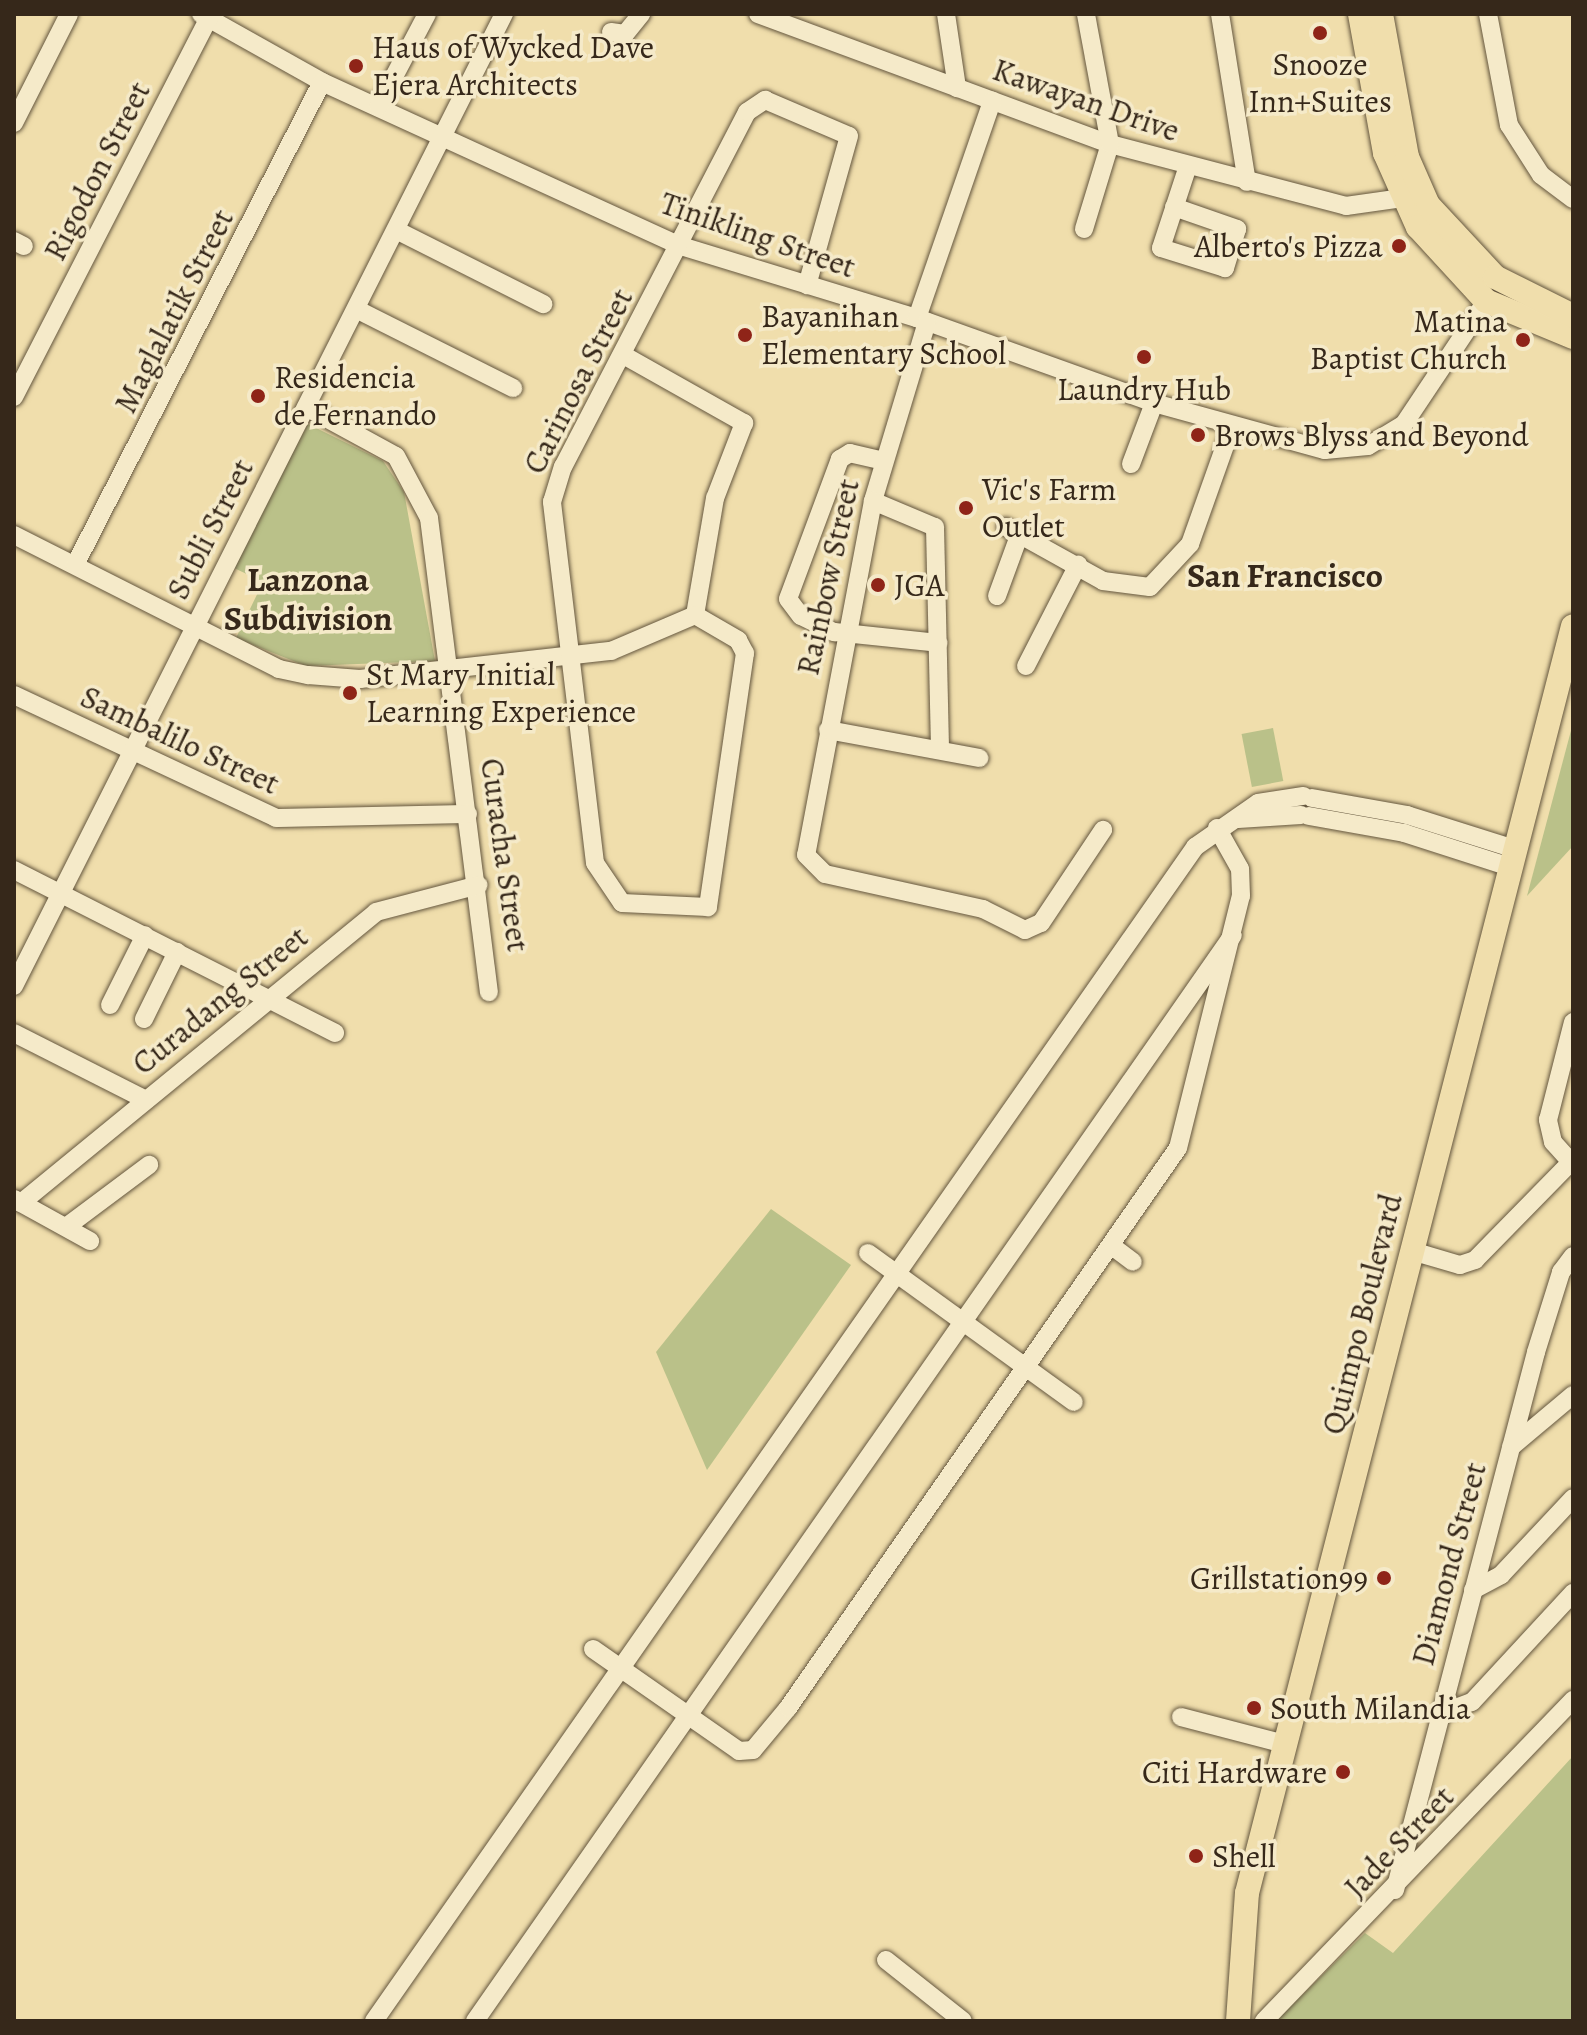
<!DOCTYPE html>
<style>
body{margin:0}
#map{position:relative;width:1587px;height:2035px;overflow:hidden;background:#f0deac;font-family:Alegreya,serif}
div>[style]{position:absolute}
.green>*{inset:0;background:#bac189;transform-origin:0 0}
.roads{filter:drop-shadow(0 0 2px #64563e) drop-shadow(0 0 2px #64563e)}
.minor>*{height:18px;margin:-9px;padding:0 9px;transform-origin:9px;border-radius:9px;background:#f5eac9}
.major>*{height:24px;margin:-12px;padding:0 12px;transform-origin:12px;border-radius:12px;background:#f0deac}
.dots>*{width:22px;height:22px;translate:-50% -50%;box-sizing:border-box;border:4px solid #f5eac9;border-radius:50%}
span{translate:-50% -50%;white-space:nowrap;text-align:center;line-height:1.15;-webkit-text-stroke:7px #f5eac9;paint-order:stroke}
.poi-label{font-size:32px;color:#36281a}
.left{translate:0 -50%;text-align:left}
.right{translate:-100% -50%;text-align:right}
.street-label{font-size:32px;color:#36281a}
.neighbourhood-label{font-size:34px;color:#36281a;font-weight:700}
.frame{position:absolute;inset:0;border:16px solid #36281a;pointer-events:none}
</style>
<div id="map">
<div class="green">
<i style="clip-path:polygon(308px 424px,383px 461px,404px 492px,435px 661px,306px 666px,236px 638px,263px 582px,232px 567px)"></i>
<i style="clip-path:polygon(1573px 723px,1573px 846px,1527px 896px)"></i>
<i style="left:1273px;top:728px;width:54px;height:32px;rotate:79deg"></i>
<i style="clip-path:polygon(771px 1209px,851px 1265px,707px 1470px,656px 1352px)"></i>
<i style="clip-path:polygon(1573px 1756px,1573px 2021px,1276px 2021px,1365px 1933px,1393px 1953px)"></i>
</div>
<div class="roads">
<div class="minor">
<i style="left:201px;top:14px;width:139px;rotate:29.3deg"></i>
<i style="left:322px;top:82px;width:395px;rotate:24.6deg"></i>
<i style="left:681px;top:246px;width:247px;rotate:17deg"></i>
<i style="left:917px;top:318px;width:252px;rotate:19.7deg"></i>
<i style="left:1154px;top:403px;width:177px;rotate:15.4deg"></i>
<i style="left:1325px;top:450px;width:43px;rotate:-5.3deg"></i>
<i style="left:1368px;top:446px;width:42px;rotate:-31.4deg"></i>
<i style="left:1404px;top:424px;width:148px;rotate:-56.3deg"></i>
<i style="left:758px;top:14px;width:375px;rotate:20.3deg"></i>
<i style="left:1110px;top:144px;width:244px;rotate:14.7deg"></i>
<i style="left:1346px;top:206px;width:57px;rotate:-8.1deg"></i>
<i style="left:946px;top:14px;width:75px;rotate:81.5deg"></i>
<i style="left:1220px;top:14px;width:170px;rotate:80.9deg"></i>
<i style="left:1488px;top:14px;width:113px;rotate:79.3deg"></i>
<i style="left:1509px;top:125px;width:59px;rotate:57.4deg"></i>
<i style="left:1541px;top:175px;width:40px;rotate:37deg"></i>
<i style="left:611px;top:32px;width:14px;rotate:8deg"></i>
<i style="left:625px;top:34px;width:26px;rotate:-51deg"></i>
<i style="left:378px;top:107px;width:105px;rotate:-62.2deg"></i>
<i style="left:14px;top:123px;width:122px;rotate:-63.2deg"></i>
<i style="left:1174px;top:207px;width:67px;rotate:19.2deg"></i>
<i style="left:1237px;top:229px;width:41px;rotate:107.1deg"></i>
<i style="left:1225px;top:268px;width:67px;rotate:-162.6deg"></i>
<i style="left:1161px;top:248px;width:86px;rotate:-71.8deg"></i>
<i style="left:1084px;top:229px;width:89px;rotate:-73deg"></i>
<i style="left:1110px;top:144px;width:132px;rotate:-100.5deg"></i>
<i style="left:396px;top:230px;width:165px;rotate:26.7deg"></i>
<i style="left:14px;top:241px;width:11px;rotate:27deg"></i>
<i style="left:356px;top:309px;width:176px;rotate:26.7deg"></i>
<i style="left:917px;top:318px;width:230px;rotate:-70.9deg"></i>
<i style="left:927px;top:322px;width:187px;rotate:106.8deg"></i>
<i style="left:873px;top:501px;width:360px;rotate:100.7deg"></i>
<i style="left:806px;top:855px;width:27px;rotate:45deg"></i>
<i style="left:825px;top:874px;width:162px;rotate:12.5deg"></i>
<i style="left:983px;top:909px;width:47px;rotate:26.6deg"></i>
<i style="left:1025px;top:930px;width:17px;rotate:-24deg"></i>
<i style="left:1041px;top:923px;width:112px;rotate:-56.3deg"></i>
<i style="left:625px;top:356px;width:137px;rotate:29.4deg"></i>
<i style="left:744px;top:423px;width:80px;rotate:111.1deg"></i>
<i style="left:715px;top:498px;width:119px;rotate:99.7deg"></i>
<i style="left:14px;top:397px;width:431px;rotate:-62.8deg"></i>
<i style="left:306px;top:407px;width:102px;rotate:28.6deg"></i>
<i style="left:396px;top:456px;width:70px;rotate:62deg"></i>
<i style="left:429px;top:518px;width:478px;rotate:82.8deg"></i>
<i style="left:884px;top:461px;width:35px;rotate:-167deg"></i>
<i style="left:850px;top:453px;width:12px;rotate:149deg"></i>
<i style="left:840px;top:459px;width:149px;rotate:110.4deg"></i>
<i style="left:788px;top:599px;width:21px;rotate:53deg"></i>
<i style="left:801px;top:616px;width:37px;rotate:26deg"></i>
<i style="left:834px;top:632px;width:105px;rotate:6deg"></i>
<i style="left:1131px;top:464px;width:65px;rotate:-69.3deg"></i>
<i style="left:873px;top:501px;width:67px;rotate:22.8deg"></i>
<i style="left:935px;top:527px;width:222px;rotate:88.7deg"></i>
<i style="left:1006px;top:527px;width:111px;rotate:29.1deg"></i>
<i style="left:1103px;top:581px;width:47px;rotate:7.3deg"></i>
<i style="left:1150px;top:587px;width:59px;rotate:-47.1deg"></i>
<i style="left:1190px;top:544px;width:125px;rotate:-70.4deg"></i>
<i style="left:14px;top:535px;width:297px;rotate:26.8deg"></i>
<i style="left:279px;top:669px;width:30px;rotate:12deg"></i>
<i style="left:308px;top:675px;width:52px;rotate:4.4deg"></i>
<i style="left:360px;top:679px;width:253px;rotate:-6.4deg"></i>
<i style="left:611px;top:651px;width:91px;rotate:-23.2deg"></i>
<i style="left:75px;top:565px;width:542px;rotate:-62.92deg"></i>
<i style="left:997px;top:596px;width:67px;rotate:-69.9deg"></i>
<i style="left:695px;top:615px;width:50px;rotate:30.2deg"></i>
<i style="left:738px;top:640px;width:15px;rotate:62deg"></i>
<i style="left:745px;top:653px;width:257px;rotate:98.3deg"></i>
<i style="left:708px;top:907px;width:86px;rotate:-177.3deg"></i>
<i style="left:622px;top:903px;width:48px;rotate:-124deg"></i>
<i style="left:595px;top:863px;width:364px;rotate:-96.8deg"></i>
<i style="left:552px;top:502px;width:37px;rotate:-73deg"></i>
<i style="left:563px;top:467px;width:400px;rotate:-62.6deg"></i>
<i style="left:747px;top:112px;width:22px;rotate:-34deg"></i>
<i style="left:765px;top:100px;width:91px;rotate:23.2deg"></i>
<i style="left:849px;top:136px;width:155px;rotate:105.7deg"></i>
<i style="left:1026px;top:666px;width:114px;rotate:-62.8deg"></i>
<i style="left:14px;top:695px;width:289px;rotate:25.1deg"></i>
<i style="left:276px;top:818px;width:192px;rotate:-1.2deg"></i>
<i style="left:828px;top:730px;width:154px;rotate:10.5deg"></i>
<i style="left:1312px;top:798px;width:97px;rotate:10.1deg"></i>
<i style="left:1407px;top:815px;width:113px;rotate:17.5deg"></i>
<i style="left:1309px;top:816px;width:97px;rotate:10.1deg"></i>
<i style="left:1404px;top:833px;width:111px;rotate:17.8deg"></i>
<i style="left:1238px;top:819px;width:63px;rotate:-3.6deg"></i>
<i style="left:14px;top:870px;width:360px;rotate:26.9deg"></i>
<i style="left:14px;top:986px;width:1089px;rotate:-63.25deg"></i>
<i style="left:110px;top:1005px;width:78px;rotate:-63.4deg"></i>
<i style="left:144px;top:1019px;width:75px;rotate:-63.8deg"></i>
<i style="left:14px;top:1033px;width:148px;rotate:26.9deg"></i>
<i style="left:1571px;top:1162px;width:27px;rotate:-132deg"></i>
<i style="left:1553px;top:1142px;width:23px;rotate:-103deg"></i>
<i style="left:1548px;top:1120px;width:101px;rotate:-75.7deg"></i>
<i style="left:14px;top:1199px;width:87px;rotate:28.9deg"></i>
<i style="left:21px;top:1203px;width:459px;rotate:-39.3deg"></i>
<i style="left:376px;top:912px;width:106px;rotate:-14.7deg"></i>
<i style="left:66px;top:1227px;width:104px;rotate:-36.8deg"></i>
<i style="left:1112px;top:1246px;width:26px;rotate:37deg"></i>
<i style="left:1412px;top:1251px;width:50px;rotate:16.3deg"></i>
<i style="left:1460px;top:1265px;width:16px;rotate:-18deg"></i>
<i style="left:1475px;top:1260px;width:140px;rotate:-45.6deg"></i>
<i style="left:868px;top:1253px;width:254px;rotate:35.9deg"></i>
<i style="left:1511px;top:1447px;width:81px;rotate:-40deg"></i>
<i style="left:1473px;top:1590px;width:32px;rotate:-28deg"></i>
<i style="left:1501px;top:1575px;width:105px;rotate:-46.9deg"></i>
<i style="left:593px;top:1649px;width:178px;rotate:34.9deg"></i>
<i style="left:739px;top:1751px;width:14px;rotate:-4deg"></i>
<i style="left:753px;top:1750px;width:55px;rotate:-50.2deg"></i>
<i style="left:788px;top:1708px;width:682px;rotate:-55.15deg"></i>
<i style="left:1178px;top:1148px;width:260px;rotate:-76deg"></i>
<i style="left:1241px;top:896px;width:27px;rotate:-92deg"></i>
<i style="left:1240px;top:869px;width:47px;rotate:-119.3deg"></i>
<i style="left:1440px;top:1714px;width:34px;rotate:-21deg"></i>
<i style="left:1472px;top:1702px;width:149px;rotate:-47.2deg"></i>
<i style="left:1181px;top:1717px;width:107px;rotate:14.6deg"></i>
<i style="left:1395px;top:1890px;width:556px;rotate:-75.31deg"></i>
<i style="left:1536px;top:1352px;width:84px;rotate:-72.6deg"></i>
<i style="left:1561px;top:1272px;width:20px;rotate:-53deg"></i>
<i style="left:886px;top:1960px;width:98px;rotate:38.4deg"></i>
<i style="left:374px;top:2021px;width:1433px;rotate:-55.03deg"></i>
<i style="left:1195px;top:847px;width:77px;rotate:-34.9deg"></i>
<i style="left:1258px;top:803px;width:46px;rotate:-8.8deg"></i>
<i style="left:475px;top:2021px;width:1324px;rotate:-55.09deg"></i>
<i style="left:1264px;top:2021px;width:446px;rotate:-46.1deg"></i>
</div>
<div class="major">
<i style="left:1360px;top:14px;width:141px;rotate:79.8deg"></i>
<i style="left:1385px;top:153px;width:81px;rotate:66deg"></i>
<i style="left:1418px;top:227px;width:100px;rotate:47.4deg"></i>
<i style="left:1486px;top:301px;width:94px;rotate:22.5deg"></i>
<i style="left:1381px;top:14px;width:145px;rotate:79.7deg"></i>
<i style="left:1407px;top:157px;width:52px;rotate:66.4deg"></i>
<i style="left:1428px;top:205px;width:98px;rotate:47.1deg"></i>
<i style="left:1495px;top:277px;width:87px;rotate:26.6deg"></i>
<i style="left:1238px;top:2021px;width:128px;rotate:-86deg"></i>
<i style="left:1247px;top:1893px;width:1308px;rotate:-75.57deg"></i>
</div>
</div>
<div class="dots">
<i style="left:1320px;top:33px;background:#8f2418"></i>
<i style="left:356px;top:66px;background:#8f2418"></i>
<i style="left:1399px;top:246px;background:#8f2418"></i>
<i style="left:745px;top:335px;background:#8f2418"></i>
<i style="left:1523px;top:340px;background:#8f2418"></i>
<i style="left:1144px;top:357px;background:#8f2418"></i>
<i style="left:258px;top:396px;background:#8f2418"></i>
<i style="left:1198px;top:435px;background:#8f2418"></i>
<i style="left:966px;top:508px;background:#8f2418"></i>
<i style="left:878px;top:585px;background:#8f2418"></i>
<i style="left:350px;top:693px;background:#8f2418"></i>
<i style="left:1384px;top:1578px;background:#8f2418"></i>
<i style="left:1254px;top:1708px;background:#8f2418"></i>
<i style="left:1343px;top:1772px;background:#8f2418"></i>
<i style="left:1196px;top:1856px;background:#8f2418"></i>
</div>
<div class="poi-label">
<span class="left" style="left:372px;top:66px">Haus of Wycked Dave<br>Ejera Architects</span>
<span style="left:1320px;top:83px">Snooze<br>Inn+Suites</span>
<span class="right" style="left:1383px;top:246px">Alberto's Pizza</span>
<span class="left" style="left:761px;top:335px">Bayanihan<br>Elementary School</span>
<span class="right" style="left:1507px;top:340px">Matina<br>Baptist Church</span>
<span class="left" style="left:274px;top:396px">Residencia<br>de Fernando</span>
<span style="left:1144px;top:389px">Laundry Hub</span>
<span class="left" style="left:1214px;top:435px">Brows Blyss and Beyond</span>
<span class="left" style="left:982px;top:508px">Vic's Farm<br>Outlet</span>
<span class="left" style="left:894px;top:585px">JGA</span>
<span class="left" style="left:366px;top:693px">St Mary Initial<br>Learning Experience</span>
<span class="right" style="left:1368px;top:1578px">Grillstation99</span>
<span class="left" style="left:1270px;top:1708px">South Milandia</span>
<span class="right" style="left:1327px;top:1772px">Citi Hardware</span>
<span class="left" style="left:1212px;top:1856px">Shell</span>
</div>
<div class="street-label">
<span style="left:1086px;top:100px;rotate:19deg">Kawayan Drive</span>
<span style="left:97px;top:171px;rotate:-63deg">Rigodon Street</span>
<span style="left:758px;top:235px;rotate:19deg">Tinikling Street</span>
<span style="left:174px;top:311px;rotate:-63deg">Maglalatik Street</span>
<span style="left:578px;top:381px;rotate:-63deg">Carinosa Street</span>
<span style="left:210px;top:529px;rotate:-63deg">Subli Street</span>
<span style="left:828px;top:577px;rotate:-78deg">Rainbow Street</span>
<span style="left:180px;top:740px;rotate:25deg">Sambalilo Street</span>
<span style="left:505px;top:855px;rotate:82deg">Curacha Street</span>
<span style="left:220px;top:1000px;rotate:-39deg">Curadang Street</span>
<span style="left:1362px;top:1314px;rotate:-76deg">Quimpo Boulevard</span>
<span style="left:1449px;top:1564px;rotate:-75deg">Diamond Street</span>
<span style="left:1399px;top:1842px;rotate:-46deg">Jade Street</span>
</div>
<div class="neighbourhood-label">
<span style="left:1285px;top:576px">San Francisco</span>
<span style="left:308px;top:599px">Lanzona<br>Subdivision</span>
</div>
<div class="frame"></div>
</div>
